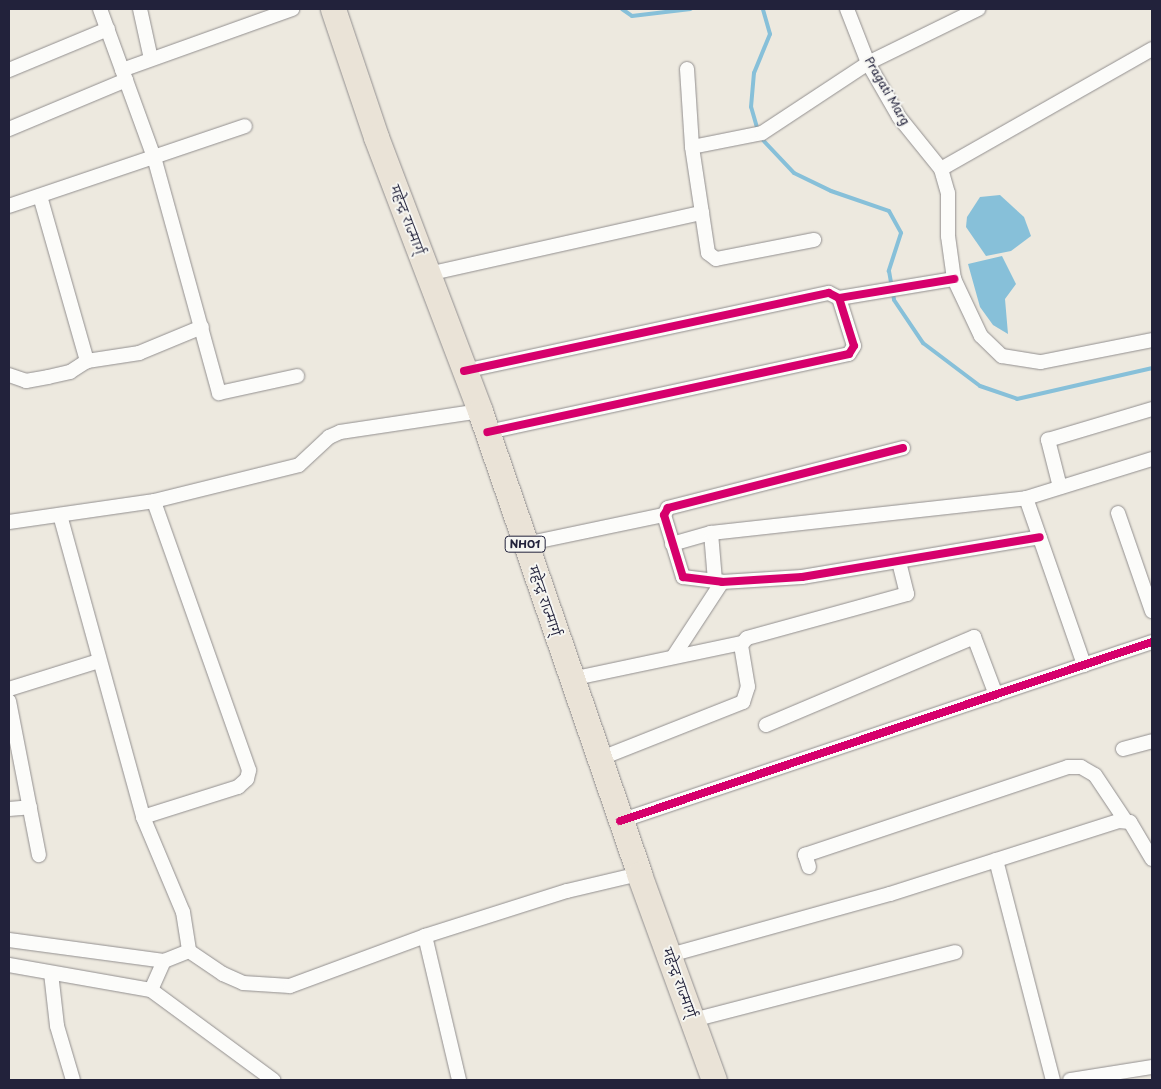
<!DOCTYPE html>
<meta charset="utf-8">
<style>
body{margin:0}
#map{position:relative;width:1161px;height:1089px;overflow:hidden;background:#ede9df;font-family:"Playpen Sans","Playpen Sans Deva",sans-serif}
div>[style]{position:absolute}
.water>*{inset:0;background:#87c0d9}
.stream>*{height:4px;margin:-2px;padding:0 2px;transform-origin:2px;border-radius:2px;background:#87c0d9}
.roads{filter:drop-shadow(0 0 1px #928f8f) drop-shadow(0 0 1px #928f8f)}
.street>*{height:14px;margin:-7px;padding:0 7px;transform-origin:7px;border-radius:7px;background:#fcfcfa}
.highway>*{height:25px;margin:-12.5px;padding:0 12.5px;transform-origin:12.5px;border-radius:12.5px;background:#eae3d7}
.cycleway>*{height:8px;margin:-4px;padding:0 4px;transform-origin:4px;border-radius:4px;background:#d6006c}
span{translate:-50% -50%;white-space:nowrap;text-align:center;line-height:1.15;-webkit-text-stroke:4px #f6f6f2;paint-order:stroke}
.shield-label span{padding:1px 4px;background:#f6f6f2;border:1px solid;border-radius:4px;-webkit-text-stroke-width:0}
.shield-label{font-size:11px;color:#22223b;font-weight:700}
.street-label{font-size:12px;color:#22223b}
.frame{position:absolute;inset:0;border:10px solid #22223b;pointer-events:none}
</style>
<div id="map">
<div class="water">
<i style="clip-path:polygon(1000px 195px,1024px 217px,1031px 236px,1011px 251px,986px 256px,966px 227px,967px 217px,980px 197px)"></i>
<i style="clip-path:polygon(1002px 256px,1016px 284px,1005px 299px,1008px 334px,993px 325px,980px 307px,968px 264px)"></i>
</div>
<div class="stream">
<i style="left:622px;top:9px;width:12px;rotate:35deg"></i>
<i style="left:632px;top:16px;width:59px;rotate:-6.8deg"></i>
<i style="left:758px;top:131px;width:25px;rotate:-106deg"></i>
<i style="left:751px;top:107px;width:34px;rotate:-85deg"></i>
<i style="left:754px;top:73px;width:42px;rotate:-67.7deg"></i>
<i style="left:770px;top:34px;width:26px;rotate:-106deg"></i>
<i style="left:761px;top:138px;width:48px;rotate:46.7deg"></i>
<i style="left:794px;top:173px;width:41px;rotate:25.9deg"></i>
<i style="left:831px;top:191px;width:61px;rotate:19deg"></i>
<i style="left:889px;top:211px;width:25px;rotate:61deg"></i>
<i style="left:901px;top:233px;width:40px;rotate:108deg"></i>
<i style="left:889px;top:271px;width:29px;rotate:80deg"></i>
<i style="left:894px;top:300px;width:52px;rotate:56deg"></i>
<i style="left:923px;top:343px;width:71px;rotate:37deg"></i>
<i style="left:980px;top:386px;width:39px;rotate:19deg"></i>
<i style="left:1017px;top:399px;width:139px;rotate:-12.9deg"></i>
</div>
<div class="roads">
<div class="street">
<i style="left:100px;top:9px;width:158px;rotate:70deg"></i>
<i style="left:154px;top:157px;width:245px;rotate:74.6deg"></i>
<i style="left:219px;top:393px;width:80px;rotate:-12.3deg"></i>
<i style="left:140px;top:9px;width:51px;rotate:77.6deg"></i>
<i style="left:847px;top:9px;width:58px;rotate:68.7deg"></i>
<i style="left:868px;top:63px;width:62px;rotate:60.1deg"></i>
<i style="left:899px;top:117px;width:67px;rotate:51.1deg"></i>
<i style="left:941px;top:169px;width:25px;rotate:74deg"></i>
<i style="left:948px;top:193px;width:43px;rotate:90deg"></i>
<i style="left:948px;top:236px;width:43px;rotate:82.1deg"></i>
<i style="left:954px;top:279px;width:63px;rotate:64.7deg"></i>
<i style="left:981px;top:336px;width:29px;rotate:44deg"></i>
<i style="left:1002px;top:356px;width:39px;rotate:9deg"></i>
<i style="left:1041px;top:362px;width:113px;rotate:-11.2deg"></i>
<i style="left:687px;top:69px;width:78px;rotate:86.3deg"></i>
<i style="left:692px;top:147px;width:107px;rotate:81.4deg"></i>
<i style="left:708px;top:253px;width:10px;rotate:37deg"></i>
<i style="left:716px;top:259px;width:100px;rotate:-11deg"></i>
<i style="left:9px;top:70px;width:107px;rotate:-22.5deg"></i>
<i style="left:122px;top:70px;width:181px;rotate:-19.7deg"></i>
<i style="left:9px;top:129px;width:127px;rotate:-22.7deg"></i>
<i style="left:692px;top:147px;width:71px;rotate:-11.3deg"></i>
<i style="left:762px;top:133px;width:127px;rotate:-33.4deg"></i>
<i style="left:868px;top:63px;width:123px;rotate:-26.1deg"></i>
<i style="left:941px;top:169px;width:243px;rotate:-29.6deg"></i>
<i style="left:40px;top:196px;width:172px;rotate:74.1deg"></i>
<i style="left:9px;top:206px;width:249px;rotate:-18.7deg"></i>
<i style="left:428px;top:274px;width:281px;rotate:-12.6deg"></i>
<i style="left:839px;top:298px;width:117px;rotate:-9.4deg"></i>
<i style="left:464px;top:371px;width:373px;rotate:-12.1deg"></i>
<i style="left:829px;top:293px;width:11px;rotate:27deg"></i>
<i style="left:839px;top:298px;width:50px;rotate:72.6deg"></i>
<i style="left:854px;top:346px;width:9px;rotate:122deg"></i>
<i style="left:849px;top:354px;width:370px;rotate:167.8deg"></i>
<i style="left:9px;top:375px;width:18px;rotate:19deg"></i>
<i style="left:26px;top:381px;width:22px;rotate:-10deg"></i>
<i style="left:48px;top:377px;width:23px;rotate:-13deg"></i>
<i style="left:70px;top:372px;width:20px;rotate:-33deg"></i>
<i style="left:87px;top:361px;width:53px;rotate:-8.7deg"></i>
<i style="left:139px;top:353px;width:68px;rotate:-22.4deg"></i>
<i style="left:903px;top:448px;width:243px;rotate:165.7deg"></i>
<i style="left:668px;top:508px;width:8px;rotate:120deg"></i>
<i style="left:664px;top:515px;width:65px;rotate:73deg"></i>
<i style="left:683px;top:577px;width:39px;rotate:7deg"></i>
<i style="left:722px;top:582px;width:80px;rotate:-3.6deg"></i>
<i style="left:802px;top:577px;width:241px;rotate:-9.5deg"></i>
<i style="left:1060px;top:487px;width:49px;rotate:-104.3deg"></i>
<i style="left:1048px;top:440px;width:109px;rotate:-16.6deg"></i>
<i style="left:1026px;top:498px;width:177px;rotate:70.8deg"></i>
<i style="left:1118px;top:513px;width:104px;rotate:70.9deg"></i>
<i style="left:60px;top:515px;width:313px;rotate:74.6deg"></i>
<i style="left:143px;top:817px;width:103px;rotate:67.2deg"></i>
<i style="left:183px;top:912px;width:39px;rotate:81deg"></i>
<i style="left:9px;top:522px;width:147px;rotate:-8.2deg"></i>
<i style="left:154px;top:501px;width:149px;rotate:-13.9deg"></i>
<i style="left:299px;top:465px;width:41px;rotate:-43deg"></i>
<i style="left:329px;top:437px;width:12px;rotate:-24deg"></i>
<i style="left:340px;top:432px;width:142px;rotate:-8.5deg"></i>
<i style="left:711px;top:533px;width:48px;rotate:85.2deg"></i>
<i style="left:525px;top:544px;width:142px;rotate:-11.8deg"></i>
<i style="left:672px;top:544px;width:41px;rotate:-15.8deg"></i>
<i style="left:711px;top:533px;width:317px;rotate:-6.3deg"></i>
<i style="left:1026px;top:498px;width:132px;rotate:-17.2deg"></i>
<i style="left:673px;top:657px;width:90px;rotate:-56.8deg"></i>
<i style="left:571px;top:679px;width:175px;rotate:-11.9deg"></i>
<i style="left:9px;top:689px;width:94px;rotate:-17.3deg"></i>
<i style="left:9px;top:701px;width:157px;rotate:79deg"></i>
<i style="left:766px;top:725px;width:226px;rotate:-22.9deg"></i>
<i style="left:974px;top:637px;width:62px;rotate:69.2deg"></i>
<i style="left:1123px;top:749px;width:30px;rotate:-15deg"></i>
<i style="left:599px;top:759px;width:155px;rotate:-21.6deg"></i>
<i style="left:743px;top:702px;width:16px;rotate:-72deg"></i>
<i style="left:748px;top:687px;width:43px;rotate:-99.5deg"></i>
<i style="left:741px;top:645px;width:9px;rotate:-49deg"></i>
<i style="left:747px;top:638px;width:166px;rotate:-15.4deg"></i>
<i style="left:907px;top:594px;width:34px;rotate:-104deg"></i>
<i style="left:9px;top:809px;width:21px;rotate:-5deg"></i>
<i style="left:143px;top:817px;width:100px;rotate:-17.5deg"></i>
<i style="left:238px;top:787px;width:12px;rotate:-42deg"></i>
<i style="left:247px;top:779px;width:9px;rotate:-77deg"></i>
<i style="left:249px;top:770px;width:285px;rotate:-109.5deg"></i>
<i style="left:620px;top:821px;width:561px;rotate:-18.6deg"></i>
<i style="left:996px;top:860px;width:227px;rotate:75.5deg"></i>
<i style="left:809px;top:867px;width:13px;rotate:-108deg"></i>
<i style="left:805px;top:855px;width:277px;rotate:-18.5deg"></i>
<i style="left:1068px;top:767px;width:13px"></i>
<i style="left:1081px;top:767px;width:16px;rotate:30deg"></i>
<i style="left:1095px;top:775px;width:54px;rotate:56.3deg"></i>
<i style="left:425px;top:936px;width:148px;rotate:76.7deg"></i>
<i style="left:9px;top:940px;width:156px;rotate:7.7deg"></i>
<i style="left:670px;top:955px;width:228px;rotate:-15.5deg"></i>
<i style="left:890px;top:894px;width:240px;rotate:-17.7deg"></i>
<i style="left:1119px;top:821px;width:11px;rotate:5deg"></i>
<i style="left:1130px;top:822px;width:43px;rotate:59.3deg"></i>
<i style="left:9px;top:965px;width:144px;rotate:10deg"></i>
<i style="left:151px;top:990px;width:152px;rotate:36.4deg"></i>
<i style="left:51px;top:973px;width:53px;rotate:83.5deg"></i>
<i style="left:57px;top:1026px;width:56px;rotate:73.5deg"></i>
<i style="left:151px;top:990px;width:32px;rotate:-66deg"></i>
<i style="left:164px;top:961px;width:27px;rotate:-22deg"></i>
<i style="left:189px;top:951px;width:41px;rotate:34.1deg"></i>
<i style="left:223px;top:974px;width:22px;rotate:24deg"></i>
<i style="left:243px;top:983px;width:47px;rotate:3.7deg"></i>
<i style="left:290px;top:986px;width:144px;rotate:-20.3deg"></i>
<i style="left:425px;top:936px;width:149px;rotate:-17.6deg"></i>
<i style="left:567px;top:891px;width:74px;rotate:-13.3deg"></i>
<i style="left:693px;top:1020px;width:271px;rotate:-14.5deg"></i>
<i style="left:1070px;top:1080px;width:83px;rotate:-9deg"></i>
</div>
<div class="highway">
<i style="left:333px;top:9px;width:135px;rotate:71.4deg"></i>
<i style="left:376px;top:137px;width:293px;rotate:69.2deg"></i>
<i style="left:480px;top:411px;width:490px;rotate:71deg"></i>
<i style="left:639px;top:874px;width:219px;rotate:70deg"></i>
</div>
</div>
<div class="cycleway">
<i style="left:839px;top:298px;width:117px;rotate:-9.4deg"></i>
<i style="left:464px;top:371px;width:373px;rotate:-12.1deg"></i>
<i style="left:829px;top:293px;width:11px;rotate:27deg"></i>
<i style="left:839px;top:298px;width:50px;rotate:72.6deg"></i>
<i style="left:854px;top:346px;width:9px;rotate:122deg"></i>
<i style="left:849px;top:354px;width:370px;rotate:167.8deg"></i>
<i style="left:903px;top:448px;width:243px;rotate:165.7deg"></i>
<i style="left:668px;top:508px;width:8px;rotate:120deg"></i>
<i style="left:664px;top:515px;width:65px;rotate:73deg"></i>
<i style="left:683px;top:577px;width:39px;rotate:7deg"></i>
<i style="left:722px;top:582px;width:80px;rotate:-3.6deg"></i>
<i style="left:802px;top:577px;width:241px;rotate:-9.5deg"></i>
<i style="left:620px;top:821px;width:561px;rotate:-18.6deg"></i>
</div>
<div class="shield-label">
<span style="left:525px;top:544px">NH01</span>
</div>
<div class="street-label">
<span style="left:887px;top:91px;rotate:60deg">Pragati Marg</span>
<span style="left:407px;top:220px;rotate:69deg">महेन्द्र राज्मार्ग्</span>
<span style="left:544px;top:601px;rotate:71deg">महेन्द्र राज्मार्ग्</span>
<span style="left:679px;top:983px;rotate:70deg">महेन्द्र राज्मार्ग्</span>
</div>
<div class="frame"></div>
</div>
